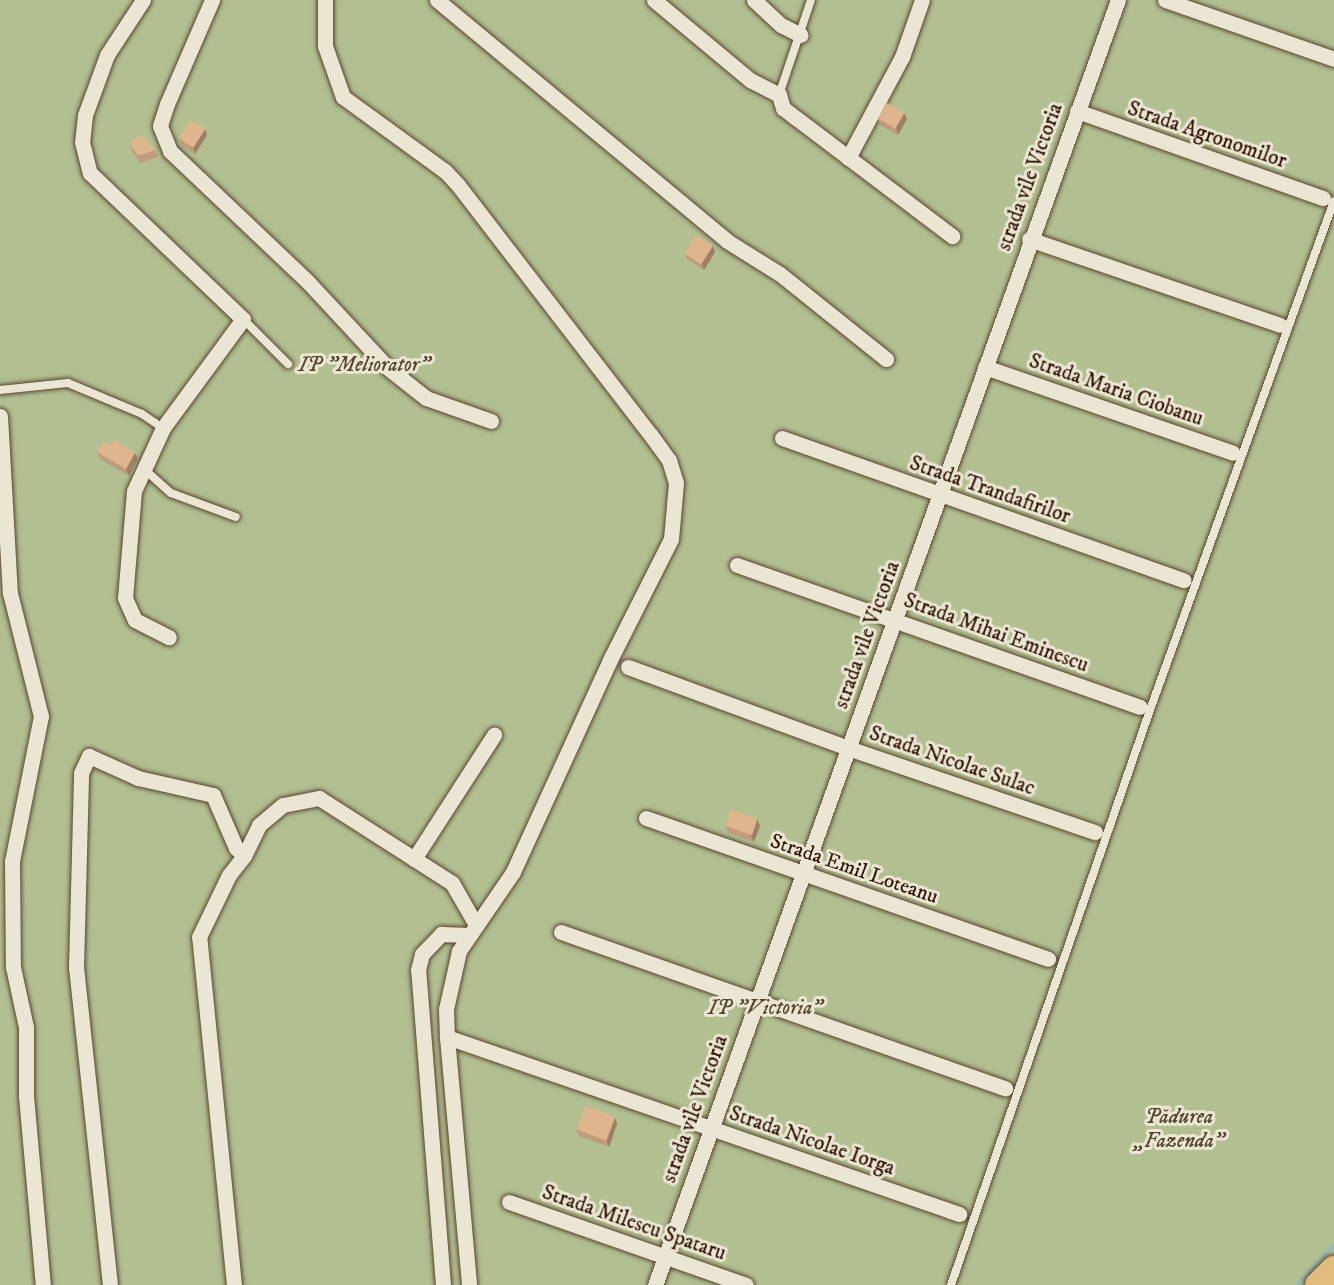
<!DOCTYPE html>
<meta charset="utf-8">
<style>
body{margin:0}
#map{position:relative;width:1334px;height:1285px;overflow:hidden;background:#e0d8bb;font-family:"IM FELL DW Pica",serif}
div>[style]{position:absolute}
.green>*{inset:0;background:#b1bf91}
.stream>*{height:4px;margin:-2px;padding:0 2px;transform-origin:2px;border-radius:2px;background:#96b8b8}
.roads{filter:drop-shadow(0 0 2px #5b4430) drop-shadow(0 0 2px #5b4430)}
.service>*{height:8px;margin:-4px;padding:0 4px;transform-origin:4px;border-radius:4px;background:#ebe6d3}
.minor>*{height:15px;margin:-7.5px;padding:0 7.5px;transform-origin:7.5px;border-radius:7.5px;background:#ebe6d3}
.trunk>*{height:26px;margin:-13px;padding:0 13px;transform-origin:13px;border-radius:13px;background:#e0bc7e}
.wall>*{inset:0;background:#c09c7b}
.shaded-wall>*{inset:0;background:#9c7f64}
.building>*{inset:0;background:#dfb58f;transform-origin:0 0}
span{translate:-50% -50%;white-space:nowrap;text-align:center;line-height:1.15;-webkit-text-stroke:6px #ebe6d3;paint-order:stroke}
.street-label{font-size:21px;color:#2f1201}
.park-label{font-size:21px;color:#56462c;font-style:italic}
</style>
<div id="map">
<div class="green">
<i style="clip-path:polygon(0 0,1334px 0,1334px 1255px,1306px 1285px,0 1285px)"></i>
</div>
<div class="stream">
<i style="left:1297px;top:1285px;width:54px;rotate:-47.2deg"></i>
</div>
<div class="roads">
<div class="service">
<i style="left:779px;top:95px;width:100px;rotate:-71.4deg"></i>
<i style="left:243px;top:319px;width:64px;rotate:45deg"></i>
<i style="left:0;top:390px;width:68px;rotate:-5.9deg"></i>
<i style="left:68px;top:383px;width:80px;rotate:22.7deg"></i>
<i style="left:142px;top:414px;width:25px;rotate:34deg"></i>
<i style="left:144px;top:469px;width:36px;rotate:42deg"></i>
<i style="left:171px;top:493px;width:69px;rotate:20.3deg"></i>
<i style="left:951px;top:1285px;width:608px;rotate:-70.91deg"></i>
<i style="left:1150px;top:710px;width:541px;rotate:-70.13deg"></i>
</div>
<div class="minor">
<i style="left:143px;top:0;width:66px;rotate:123.2deg"></i>
<i style="left:107px;top:55px;width:64px;rotate:110.1deg"></i>
<i style="left:85px;top:115px;width:27px;rotate:96deg"></i>
<i style="left:82px;top:142px;width:32px;rotate:76deg"></i>
<i style="left:90px;top:173px;width:211px;rotate:43.7deg"></i>
<i style="left:243px;top:319px;width:135px;rotate:126.3deg"></i>
<i style="left:163px;top:428px;width:69px;rotate:114.7deg"></i>
<i style="left:134px;top:491px;width:107px;rotate:94.8deg"></i>
<i style="left:125px;top:598px;width:24px;rotate:66deg"></i>
<i style="left:135px;top:620px;width:38px;rotate:27deg"></i>
<i style="left:212px;top:0;width:113px;rotate:113.4deg"></i>
<i style="left:167px;top:104px;width:23px;rotate:108deg"></i>
<i style="left:160px;top:126px;width:27px;rotate:68deg"></i>
<i style="left:170px;top:151px;width:190px;rotate:43.5deg"></i>
<i style="left:308px;top:282px;width:117px;rotate:47.1deg"></i>
<i style="left:388px;top:368px;width:48px;rotate:38.3deg"></i>
<i style="left:426px;top:398px;width:69px;rotate:19.5deg"></i>
<i style="left:325px;top:0;width:46px;rotate:90deg"></i>
<i style="left:325px;top:46px;width:54px;rotate:70.6deg"></i>
<i style="left:343px;top:97px;width:126px;rotate:36deg"></i>
<i style="left:445px;top:171px;width:19px;rotate:47deg"></i>
<i style="left:458px;top:185px;width:314px;rotate:52.4deg"></i>
<i style="left:650px;top:434px;width:32px;rotate:54deg"></i>
<i style="left:669px;top:460px;width:24px;rotate:73deg"></i>
<i style="left:676px;top:483px;width:56px;rotate:95.1deg"></i>
<i style="left:671px;top:539px;width:136px;rotate:116.8deg"></i>
<i style="left:610px;top:660px;width:233px;rotate:114.6deg"></i>
<i style="left:513px;top:872px;width:96px;rotate:124.4deg"></i>
<i style="left:459px;top:951px;width:59px;rotate:102.6deg"></i>
<i style="left:446px;top:1009px;width:28px;rotate:88deg"></i>
<i style="left:447px;top:1037px;width:249px;rotate:84.9deg"></i>
<i style="left:437px;top:0;width:377px;rotate:39.7deg"></i>
<i style="left:727px;top:241px;width:62px;rotate:31.9deg"></i>
<i style="left:780px;top:274px;width:136px;rotate:38.7deg"></i>
<i style="left:654px;top:0;width:125px;rotate:39.8deg"></i>
<i style="left:750px;top:80px;width:33px;rotate:27deg"></i>
<i style="left:779px;top:95px;width:14px;rotate:73deg"></i>
<i style="left:783px;top:108px;width:16px;rotate:38deg"></i>
<i style="left:796px;top:118px;width:196px;rotate:37.1deg"></i>
<i style="left:754px;top:0;width:37px;rotate:43deg"></i>
<i style="left:781px;top:25px;width:22px;rotate:27deg"></i>
<i style="left:1165px;top:0;width:179px;rotate:19.2deg"></i>
<i style="left:1077px;top:111px;width:261px;rotate:19.5deg"></i>
<i style="left:848px;top:158px;width:115px;rotate:-61.9deg"></i>
<i style="left:902px;top:57px;width:60px;rotate:-70.7deg"></i>
<i style="left:1029px;top:239px;width:265px;rotate:18.9deg"></i>
<i style="left:985px;top:367px;width:262px;rotate:19.1deg"></i>
<i style="left:0;top:416px;width:177px;rotate:86.8deg"></i>
<i style="left:10px;top:593px;width:127px;rotate:75.9deg"></i>
<i style="left:41px;top:716px;width:148px;rotate:101.3deg"></i>
<i style="left:12px;top:861px;width:106px;rotate:89.5deg"></i>
<i style="left:13px;top:967px;width:61px;rotate:77.8deg"></i>
<i style="left:26px;top:1027px;width:69px;rotate:90deg"></i>
<i style="left:26px;top:1096px;width:190px;rotate:84.9deg"></i>
<i style="left:782px;top:438px;width:426px;rotate:19.5deg"></i>
<i style="left:737px;top:565px;width:427px;rotate:19.4deg"></i>
<i style="left:628px;top:667px;width:234px;rotate:20.2deg"></i>
<i style="left:848px;top:748px;width:261px;rotate:18.8deg"></i>
<i style="left:646px;top:818px;width:426px;rotate:19.3deg"></i>
<i style="left:414px;top:859px;width:148px;rotate:-57.2deg"></i>
<i style="left:561px;top:932px;width:471px;rotate:19.4deg"></i>
<i style="left:447px;top:1037px;width:542px;rotate:19.07deg"></i>
<i style="left:509px;top:1202px;width:251px;rotate:19.3deg"></i>
<i style="left:110px;top:1285px;width:319px;rotate:-96.1deg"></i>
<i style="left:76px;top:968px;width:195px;rotate:-88.5deg"></i>
<i style="left:81px;top:773px;width:19px;rotate:-65deg"></i>
<i style="left:89px;top:756px;width:54px;rotate:24.2deg"></i>
<i style="left:138px;top:778px;width:77px;rotate:12.8deg"></i>
<i style="left:213px;top:795px;width:58px;rotate:66.5deg"></i>
<i style="left:236px;top:848px;width:11px;rotate:45deg"></i>
<i style="left:234px;top:1285px;width:350px;rotate:-95.7deg"></i>
<i style="left:199px;top:937px;width:69px;rotate:-64.2deg"></i>
<i style="left:229px;top:875px;width:24px;rotate:-52deg"></i>
<i style="left:244px;top:856px;width:34px;rotate:-64deg"></i>
<i style="left:259px;top:825px;width:31px;rotate:-40deg"></i>
<i style="left:283px;top:805px;width:37px;rotate:-11deg"></i>
<i style="left:319px;top:798px;width:158px;rotate:32.6deg"></i>
<i style="left:452px;top:883px;width:46px;rotate:60.1deg"></i>
<i style="left:443px;top:1285px;width:316px;rotate:-94.5deg"></i>
<i style="left:418px;top:970px;width:16px;rotate:-76deg"></i>
<i style="left:422px;top:954px;width:28px;rotate:-46deg"></i>
<i style="left:441px;top:934px;width:27px;rotate:2deg"></i>
<i style="left:655px;top:1285px;width:1366px;rotate:-70.19deg"></i>
</div>
<div class="trunk">
<i style="left:1318px;top:1285px;width:23px;rotate:-45deg"></i>
</div>
</div>
<div class="wall">
<i style="clip-path:polygon(878px 119px,907px 119px,898px 135px,881px 126px)"></i>
<i style="clip-path:polygon(207px 135px,195px 154px,181px 145px,179px 139px)"></i>
<i style="clip-path:polygon(129px 143px,155px 150px,158px 157px,140px 163px,132px 150px)"></i>
<i style="clip-path:polygon(713px 246px,715px 252px,704px 270px,687px 259px,684px 253px)"></i>
<i style="clip-path:polygon(110px 446px,135px 453px,138px 459px,129px 476px,100px 459px,97px 452px)"></i>
<i style="clip-path:polygon(757px 819px,760px 826px,754px 842px,728px 833px,725px 826px)"></i>
<i style="clip-path:polygon(617px 1124px,609px 1147px,579px 1136px,576px 1129px)"></i>
</div>
<div class="shaded-wall">
<i style="clip-path:polygon(904px 113px,907px 119px,898px 135px,896px 128px)"></i>
<i style="clip-path:polygon(205px 129px,207px 135px,195px 154px,193px 147px)"></i>
<i style="clip-path:polygon(713px 246px,715px 252px,704px 270px,702px 264px)"></i>
<i style="clip-path:polygon(135px 453px,138px 459px,129px 476px,126px 469px)"></i>
<i style="clip-path:polygon(757px 819px,760px 826px,754px 842px,751px 836px)"></i>
<i style="clip-path:polygon(615px 1117px,617px 1124px,609px 1147px,606px 1140px)"></i>
</div>
<div class="building">
<i style="left:887px;top:103px;width:20px;height:18px;rotate:30deg"></i>
<i style="left:191px;top:120px;width:17px;height:22px;rotate:33deg"></i>
<i style="clip-path:polygon(141px 135px,155px 150px,138px 156px,129px 143px)"></i>
<i style="left:696px;top:235px;width:20px;height:22px;rotate:33deg"></i>
<i style="clip-path:polygon(114px 440px,135px 453px,126px 469px,97px 452px,103px 442px,110px 446px)"></i>
<i style="left:731px;top:810px;width:28px;height:17px;rotate:19deg"></i>
<i style="left:585px;top:1106px;width:32px;height:25px;rotate:20deg"></i>
</div>
<div class="street-label">
<span style="left:1207px;top:135px;rotate:19deg">Strada Agronomilor</span>
<span style="left:1030px;top:177px;rotate:-70deg">strada vile Victoria</span>
<span style="left:1116px;top:390px;rotate:19deg">Strada Maria Ciobanu</span>
<span style="left:990px;top:490px;rotate:19deg">Strada Trandafirilor</span>
<span style="left:996px;top:633px;rotate:20deg">Strada Mihai Eminescu</span>
<span style="left:867px;top:635px;rotate:-70deg">strada vile Victoria</span>
<span style="left:952px;top:761px;rotate:19deg">Strada Nicolae Sulac</span>
<span style="left:854px;top:869px;rotate:19deg">Strada Emil Loteanu</span>
<span style="left:695px;top:1109px;rotate:-70deg">strada vile Victoria</span>
<span style="left:812px;top:1141px;rotate:19deg">Strada Nicolae Iorga</span>
<span style="left:634px;top:1223px;rotate:19deg">Strada Milescu Spataru</span>
</div>
<div class="park-label">
<span style="left:364px;top:365px">IP "Meliorator"</span>
<span style="left:765px;top:1008px">IP "Victoria"</span>
<span style="left:1179px;top:1129px">Pădurea<br>„Fazenda”</span>
</div>
</div>
